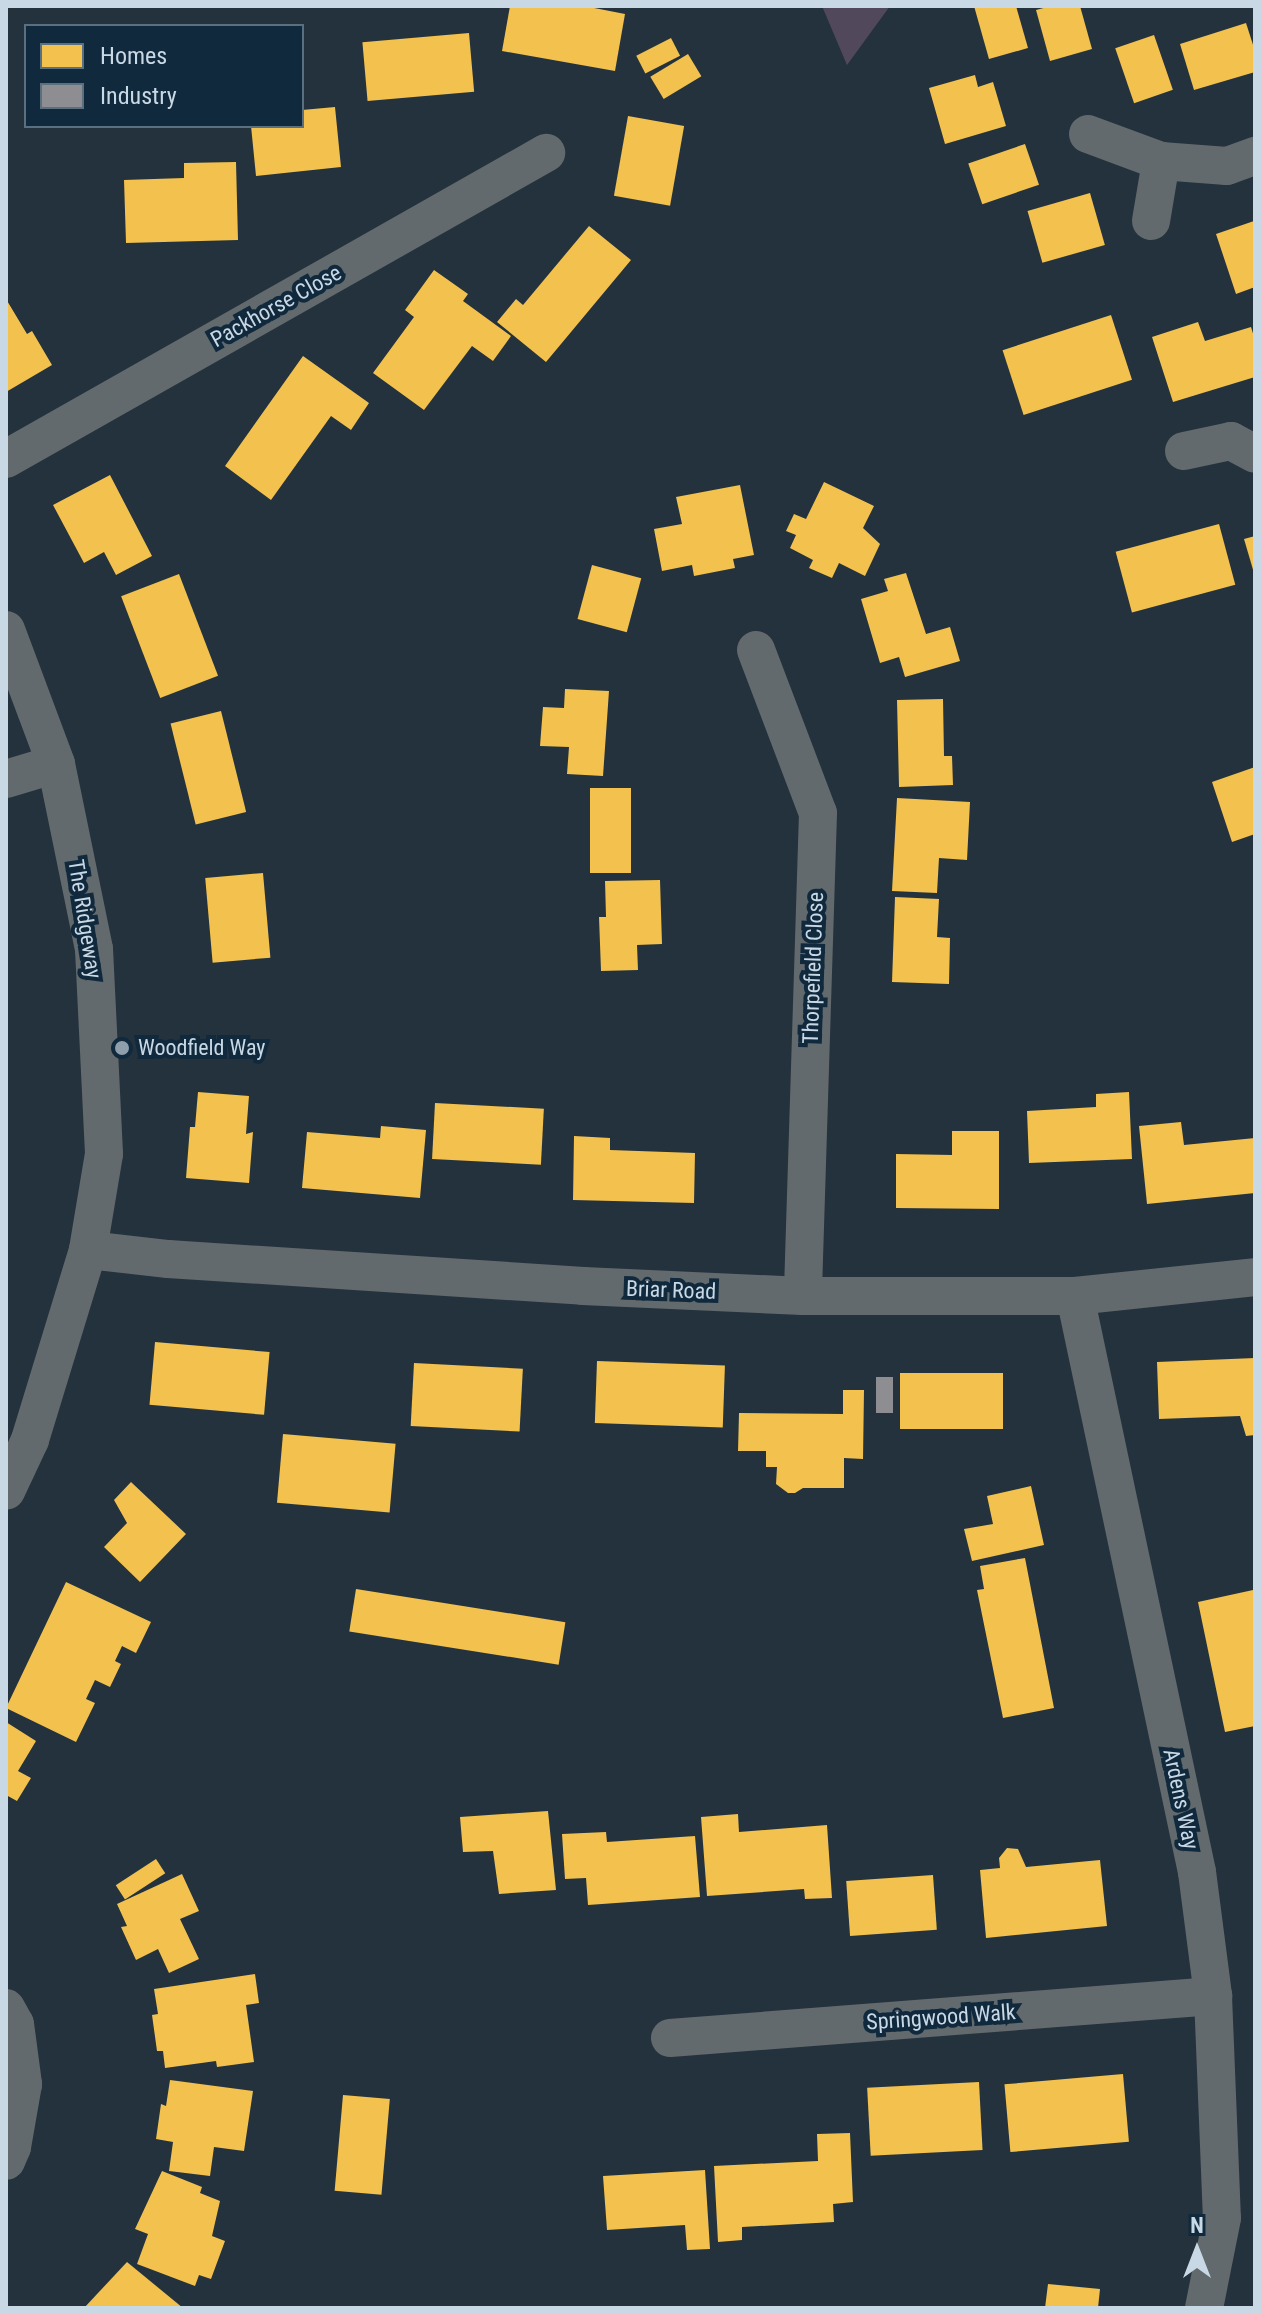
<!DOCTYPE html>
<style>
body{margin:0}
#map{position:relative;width:1261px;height:2314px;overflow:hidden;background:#24323e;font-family:"Roboto Condensed",sans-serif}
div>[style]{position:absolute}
.green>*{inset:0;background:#51495b}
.homes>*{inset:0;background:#f2c14e;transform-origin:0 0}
.industry>*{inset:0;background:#8d8d92;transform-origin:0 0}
.minor>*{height:38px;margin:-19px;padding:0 19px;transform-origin:19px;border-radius:19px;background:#636a6d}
.dots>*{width:22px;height:22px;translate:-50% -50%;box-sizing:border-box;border:4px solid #10293d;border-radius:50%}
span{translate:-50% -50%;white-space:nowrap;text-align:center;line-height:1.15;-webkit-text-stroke:8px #10293d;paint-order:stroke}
.street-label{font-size:22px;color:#c9d8e5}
.poi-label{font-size:22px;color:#c9d8e5}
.left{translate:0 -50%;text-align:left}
.frame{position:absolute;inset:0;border:8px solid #c9d8e5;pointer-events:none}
.legend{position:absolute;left:24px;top:24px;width:280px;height:104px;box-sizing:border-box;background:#10293d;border:2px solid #5a6f80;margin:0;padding:10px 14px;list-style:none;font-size:24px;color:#c9d8e5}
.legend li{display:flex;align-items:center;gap:16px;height:40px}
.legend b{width:40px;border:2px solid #5a6f80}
.north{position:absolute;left:1157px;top:2210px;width:80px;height:80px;-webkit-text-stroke:6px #10293d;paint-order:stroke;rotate:0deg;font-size:22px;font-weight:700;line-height:32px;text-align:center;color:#c9d8e5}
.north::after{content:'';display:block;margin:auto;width:28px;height:36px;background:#c9d8e5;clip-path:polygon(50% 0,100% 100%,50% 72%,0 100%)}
</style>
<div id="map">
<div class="green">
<i style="clip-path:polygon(822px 6px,890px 6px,847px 65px)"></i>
</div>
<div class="homes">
<i style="clip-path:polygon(510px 6px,584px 6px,625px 14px,615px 71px,502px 51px)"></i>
<i style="clip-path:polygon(974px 6px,1016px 6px,1028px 48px,989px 59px)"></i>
<i style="clip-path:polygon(1051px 6px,1080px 6px,1092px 49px,1050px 61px,1036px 10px)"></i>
<i style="clip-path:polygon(1246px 23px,1255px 51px,1255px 72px,1194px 90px,1180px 44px)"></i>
<i style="left:469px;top:33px;width:59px;height:107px;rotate:85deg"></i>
<i style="left:1154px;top:35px;width:58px;height:41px;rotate:71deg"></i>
<i style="left:671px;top:38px;width:20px;height:39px;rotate:63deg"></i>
<i style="left:688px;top:54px;width:26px;height:44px;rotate:59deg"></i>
<i style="clip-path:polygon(975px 75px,978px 87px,993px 82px,1006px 126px,945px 144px,929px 88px)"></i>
<i style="clip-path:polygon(335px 107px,341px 167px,256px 176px,251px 126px,302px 126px,302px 110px)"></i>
<i style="left:628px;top:116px;width:57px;height:81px;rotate:10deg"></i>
<i style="left:1025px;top:144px;width:43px;height:60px;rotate:71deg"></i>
<i style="clip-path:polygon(236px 162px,238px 240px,126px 243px,124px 180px,184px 178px,184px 163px)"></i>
<i style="left:1090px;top:193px;width:54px;height:65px;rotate:74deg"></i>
<i style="clip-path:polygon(1254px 221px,1255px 287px,1236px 294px,1216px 234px)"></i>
<i style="clip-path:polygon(589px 226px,631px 260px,546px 362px,497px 322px,516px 299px,523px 305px)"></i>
<i style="clip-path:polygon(434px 270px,468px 294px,463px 301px,511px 336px,493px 361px,472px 346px,424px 410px,373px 373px,414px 317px,405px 310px)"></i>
<i style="clip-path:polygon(6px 299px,27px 334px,32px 331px,52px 365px,6px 392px)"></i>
<i style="left:1111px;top:315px;width:68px;height:114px;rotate:72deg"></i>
<i style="clip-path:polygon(1198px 322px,1205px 341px,1251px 327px,1255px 340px,1255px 377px,1173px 402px,1152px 337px)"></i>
<i style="clip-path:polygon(303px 356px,369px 403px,351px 430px,331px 416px,271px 500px,225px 466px)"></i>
<i style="clip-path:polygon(110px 475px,152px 556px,116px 575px,104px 552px,84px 563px,53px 505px)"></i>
<i style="clip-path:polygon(824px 482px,874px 506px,863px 528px,880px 544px,865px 576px,839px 563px,832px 578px,809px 568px,813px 560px,790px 548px,796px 535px,786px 531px,794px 514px,806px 519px)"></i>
<i style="clip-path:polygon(740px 485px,754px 555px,733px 559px,735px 568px,694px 576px,692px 565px,662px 571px,654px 529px,682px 524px,676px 497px)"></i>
<i style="left:1219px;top:524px;width:63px;height:107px;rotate:75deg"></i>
<i style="clip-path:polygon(1255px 536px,1255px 573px,1254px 573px,1244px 539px)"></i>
<i style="left:592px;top:565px;width:51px;height:56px;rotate:15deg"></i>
<i style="clip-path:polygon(906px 573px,926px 634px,950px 627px,960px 661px,905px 677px,899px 657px,880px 663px,861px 599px,888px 591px,884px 579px)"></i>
<i style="left:179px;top:574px;width:109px;height:62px;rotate:69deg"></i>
<i style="clip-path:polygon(565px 689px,609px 691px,603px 776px,567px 774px,569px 747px,540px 746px,543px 707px,564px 708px)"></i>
<i style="clip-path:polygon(943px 699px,944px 756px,952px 756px,953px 785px,899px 787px,897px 700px)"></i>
<i style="left:221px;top:711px;width:104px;height:52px;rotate:76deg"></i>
<i style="clip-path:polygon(1255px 767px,1255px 834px,1232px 842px,1212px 782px)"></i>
<i style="left:590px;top:788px;width:41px;height:85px"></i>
<i style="clip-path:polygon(897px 798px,970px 802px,967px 860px,939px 858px,937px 893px,892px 891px)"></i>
<i style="left:263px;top:873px;width:85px;height:58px;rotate:85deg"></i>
<i style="clip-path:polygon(660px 880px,662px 944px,637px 945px,638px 970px,601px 971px,599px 917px,606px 917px,605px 881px)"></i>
<i style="clip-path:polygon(895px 897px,939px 899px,937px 937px,950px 938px,949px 984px,892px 982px)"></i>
<i style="clip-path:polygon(198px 1092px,249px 1096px,246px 1134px,253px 1132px,249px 1183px,186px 1178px,190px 1127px,195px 1127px)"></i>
<i style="clip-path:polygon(1129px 1092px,1132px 1159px,1029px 1163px,1027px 1111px,1096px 1107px,1096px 1094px)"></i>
<i style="left:435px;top:1103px;width:109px;height:56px;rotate:3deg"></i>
<i style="clip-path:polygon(1181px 1122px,1184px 1145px,1255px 1138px,1255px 1193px,1147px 1204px,1139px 1126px)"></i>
<i style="clip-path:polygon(381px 1126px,426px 1130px,420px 1198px,302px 1188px,307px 1132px,380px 1138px)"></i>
<i style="clip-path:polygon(952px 1131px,999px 1131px,999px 1209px,896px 1208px,896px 1154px,952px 1155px)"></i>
<i style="clip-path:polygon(574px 1136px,610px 1138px,610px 1150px,695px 1153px,694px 1203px,573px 1200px)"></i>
<i style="left:155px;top:1342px;width:115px;height:63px;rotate:5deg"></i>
<i style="clip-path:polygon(1255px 1358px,1255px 1435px,1246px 1436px,1240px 1416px,1159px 1419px,1157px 1362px)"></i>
<i style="left:597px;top:1361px;width:128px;height:62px;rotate:2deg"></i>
<i style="left:414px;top:1363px;width:109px;height:63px;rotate:3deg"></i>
<i style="left:1003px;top:1373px;width:56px;height:103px;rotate:90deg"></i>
<i style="clip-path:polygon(843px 1390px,864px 1390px,863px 1459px,844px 1458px,844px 1488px,803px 1488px,795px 1493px,788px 1493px,776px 1484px,777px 1467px,766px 1467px,766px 1451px,738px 1451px,739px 1413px,843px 1414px)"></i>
<i style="left:283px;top:1434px;width:113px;height:69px;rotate:5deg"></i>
<i style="clip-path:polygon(131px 1482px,186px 1534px,140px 1582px,104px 1547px,127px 1523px,114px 1500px)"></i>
<i style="clip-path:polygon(1031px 1486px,1044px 1545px,972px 1561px,964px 1529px,993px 1524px,987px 1496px)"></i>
<i style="clip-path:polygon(1025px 1558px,1054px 1708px,1003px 1718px,977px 1590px,984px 1589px,980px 1566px)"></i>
<i style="clip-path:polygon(66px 1582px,151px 1622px,136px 1653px,122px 1646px,115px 1661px,121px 1664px,110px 1687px,95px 1680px,86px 1699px,95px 1703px,76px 1742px,6px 1708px)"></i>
<i style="left:356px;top:1589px;width:212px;height:43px;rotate:9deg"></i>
<i style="clip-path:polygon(1253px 1590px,1255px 1726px,1225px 1732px,1198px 1602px)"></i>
<i style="clip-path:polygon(6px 1722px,36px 1741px,18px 1771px,31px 1778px,17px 1801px,6px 1795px)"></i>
<i style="clip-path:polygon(548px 1811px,556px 1890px,499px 1894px,493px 1851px,463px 1852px,460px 1817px)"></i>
<i style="clip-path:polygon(738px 1814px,739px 1832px,827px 1825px,832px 1898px,805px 1899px,804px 1889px,707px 1896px,701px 1817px)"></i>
<i style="clip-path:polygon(606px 1832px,607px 1842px,695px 1836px,700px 1897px,588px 1905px,586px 1878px,565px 1879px,562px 1834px)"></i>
<i style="clip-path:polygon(1007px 1848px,1018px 1849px,1026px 1867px,1100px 1860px,1107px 1926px,986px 1938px,980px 1870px,1000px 1868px,999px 1858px)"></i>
<i style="left:156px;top:1859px;width:17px;height:48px;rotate:57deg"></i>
<i style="clip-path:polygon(182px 1874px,199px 1911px,180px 1919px,199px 1959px,169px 1973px,158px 1949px,136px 1960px,121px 1927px,127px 1926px,117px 1904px)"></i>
<i style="left:933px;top:1875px;width:55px;height:87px;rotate:86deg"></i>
<i style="clip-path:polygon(255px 1974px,259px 2003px,246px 2005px,254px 2062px,217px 2067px,216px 2061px,165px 2068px,163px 2051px,157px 2051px,152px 2015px,158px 2014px,154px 1989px)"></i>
<i style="left:1123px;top:2074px;width:68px;height:119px;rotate:85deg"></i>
<i style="clip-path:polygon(170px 2080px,253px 2091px,244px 2151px,214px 2147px,210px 2176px,169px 2171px,173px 2142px,156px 2139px,161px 2104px,166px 2106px)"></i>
<i style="left:979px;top:2082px;width:68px;height:112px;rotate:87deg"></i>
<i style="left:343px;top:2095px;width:47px;height:96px;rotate:5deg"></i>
<i style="clip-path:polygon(850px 2133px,853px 2202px,833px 2204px,834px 2222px,742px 2227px,742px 2240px,718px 2242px,714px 2166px,818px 2161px,817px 2134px)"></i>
<i style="clip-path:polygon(705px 2170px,710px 2249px,687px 2250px,685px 2225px,607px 2230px,603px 2176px)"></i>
<i style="clip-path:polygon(162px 2171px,202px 2187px,200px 2193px,220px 2201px,212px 2236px,225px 2241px,211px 2279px,199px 2275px,195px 2286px,137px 2264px,148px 2234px,135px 2229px)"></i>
<i style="clip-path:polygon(127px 2262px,183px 2308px,84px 2308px)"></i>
<i style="clip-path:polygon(1048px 2284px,1100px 2289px,1098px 2308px,1045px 2308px)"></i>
</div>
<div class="industry">
<i style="left:876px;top:1377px;width:17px;height:36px"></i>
</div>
<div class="minor">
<i style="left:1088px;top:134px;width:78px;rotate:20.3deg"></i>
<i style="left:1161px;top:161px;width:66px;rotate:4.3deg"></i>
<i style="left:1227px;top:166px;width:30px;rotate:-20deg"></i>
<i style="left:1151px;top:221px;width:61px;rotate:-80.5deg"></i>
<i style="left:1184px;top:451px;width:48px;rotate:-12deg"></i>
<i style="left:1231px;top:441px;width:27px;rotate:28deg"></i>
<i style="left:6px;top:459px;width:621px;rotate:-29.54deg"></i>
<i style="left:6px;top:630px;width:143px;rotate:69.5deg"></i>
<i style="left:56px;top:764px;width:189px;rotate:78.4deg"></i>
<i style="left:94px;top:949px;width:205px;rotate:87.2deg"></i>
<i style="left:104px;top:1154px;width:97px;rotate:99.5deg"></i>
<i style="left:88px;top:1250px;width:199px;rotate:107deg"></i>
<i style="left:30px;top:1440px;width:56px;rotate:115.2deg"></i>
<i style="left:756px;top:650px;width:174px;rotate:69.2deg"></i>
<i style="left:818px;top:813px;width:483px;rotate:91.8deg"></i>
<i style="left:6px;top:779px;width:52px;rotate:-16.7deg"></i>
<i style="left:88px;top:1250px;width:81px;rotate:6.4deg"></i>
<i style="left:168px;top:1259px;width:416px;rotate:3.7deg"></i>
<i style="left:583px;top:1286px;width:220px;rotate:2.6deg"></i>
<i style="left:803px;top:1296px;width:272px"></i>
<i style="left:1075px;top:1296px;width:181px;rotate:-6deg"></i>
<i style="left:1075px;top:1296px;width:589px;rotate:78.04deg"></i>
<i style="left:1197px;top:1872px;width:125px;rotate:82.6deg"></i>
<i style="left:1213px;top:1996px;width:222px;rotate:87.7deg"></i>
<i style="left:1222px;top:2218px;width:92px;rotate:101.3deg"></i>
<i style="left:6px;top:2008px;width:18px;rotate:61deg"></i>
<i style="left:15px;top:2024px;width:61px;rotate:82.4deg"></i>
<i style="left:23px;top:2084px;width:64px;rotate:99.9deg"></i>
<i style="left:12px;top:2147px;width:15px;rotate:113deg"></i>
<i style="left:670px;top:2038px;width:545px;rotate:-4.42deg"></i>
</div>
<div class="dots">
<i style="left:122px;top:1048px;background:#8f9eab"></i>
</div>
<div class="street-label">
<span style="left:276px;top:306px;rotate:-29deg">Packhorse Close</span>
<span style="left:85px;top:919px;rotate:81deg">The Ridgeway</span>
<span style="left:813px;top:968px;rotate:-88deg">Thorpefield Close</span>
<span style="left:671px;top:1290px;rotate:2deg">Briar Road</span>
<span style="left:1181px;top:1799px;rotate:78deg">Ardens Way</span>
<span style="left:941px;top:2017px;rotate:-4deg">Springwood Walk</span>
</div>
<div class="poi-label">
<span class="left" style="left:138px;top:1048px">Woodfield Way</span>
</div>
<div class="frame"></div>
<ul class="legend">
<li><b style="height:22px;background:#f2c14e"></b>Homes</li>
<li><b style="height:22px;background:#8d8d92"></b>Industry</li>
</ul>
<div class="north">N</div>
</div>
